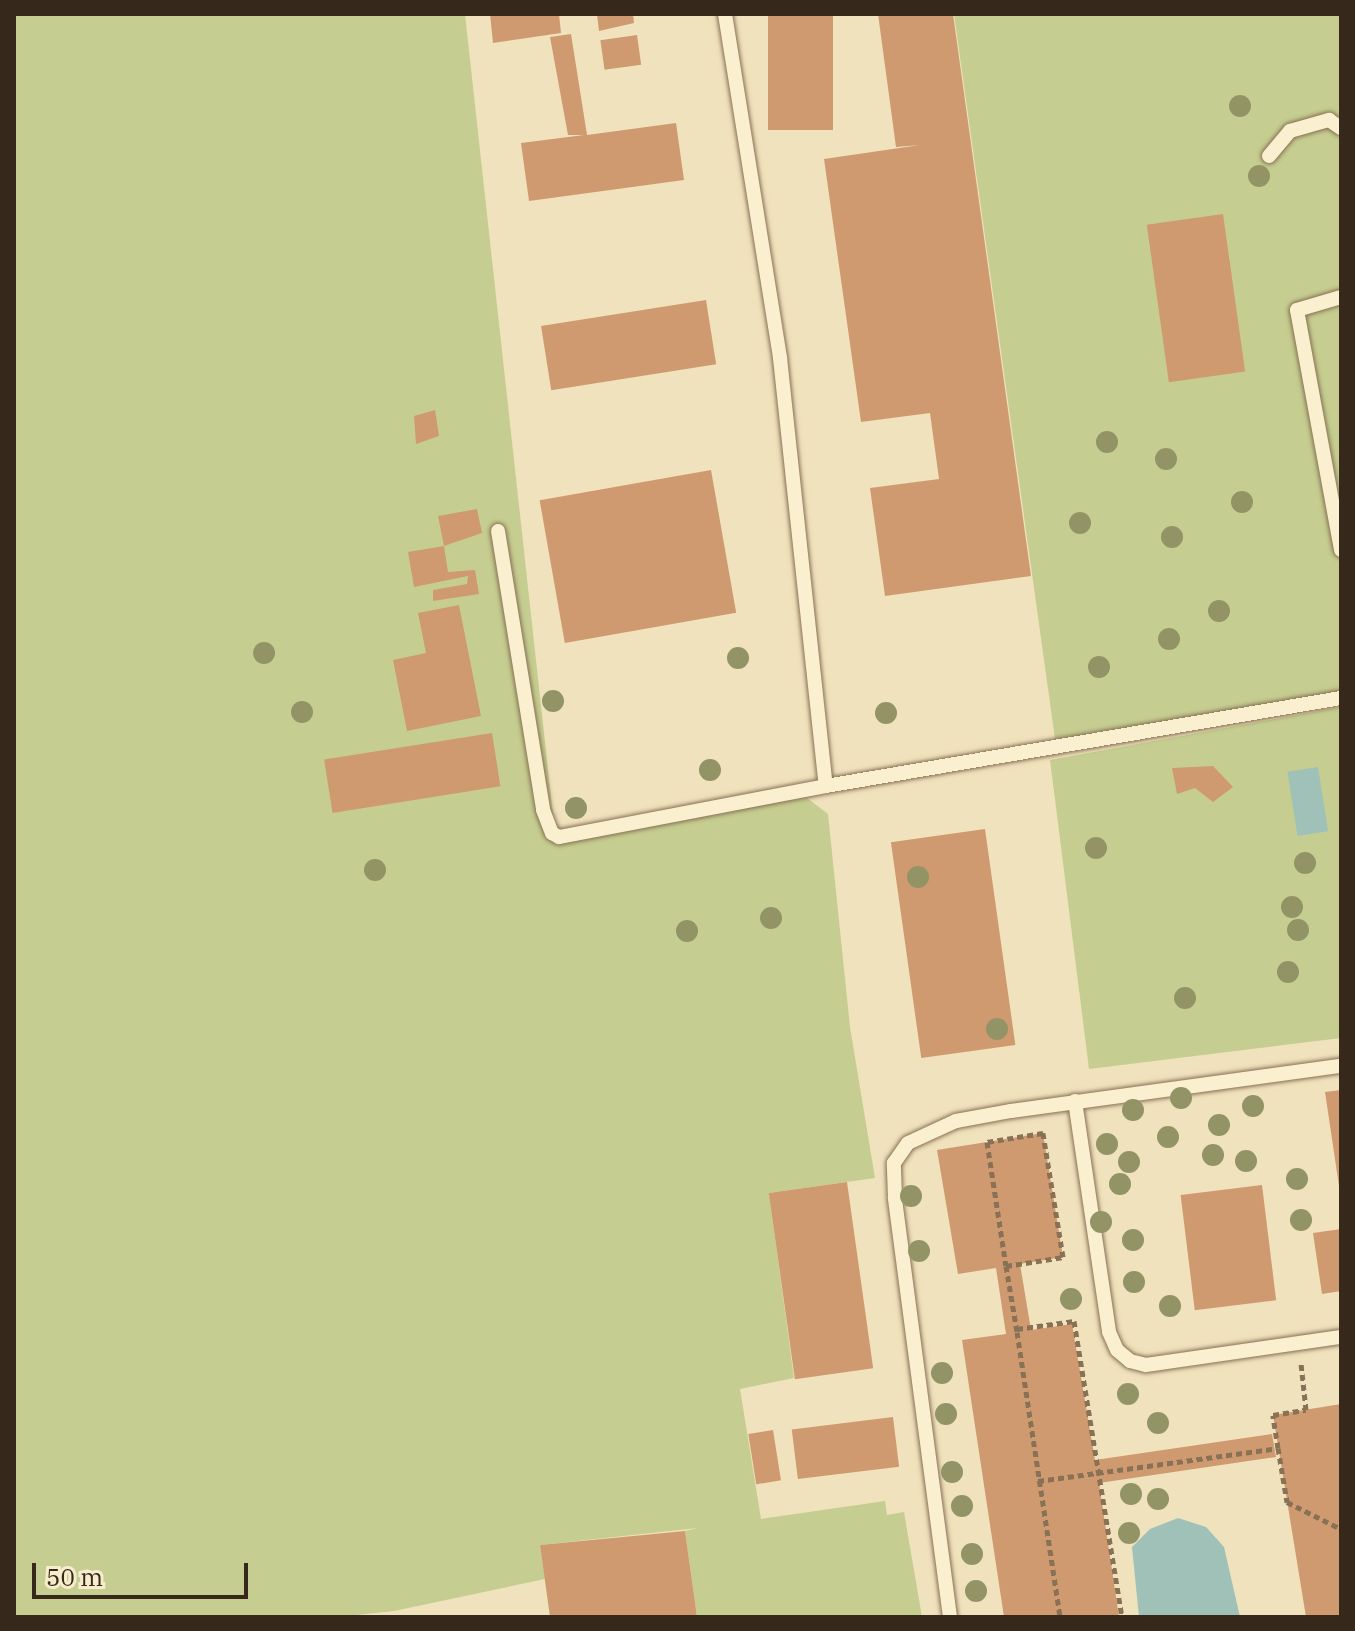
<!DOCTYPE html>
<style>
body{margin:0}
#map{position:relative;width:1355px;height:1631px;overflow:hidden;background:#f0e2bc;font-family:"IBM Plex Serif",serif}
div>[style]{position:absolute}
.green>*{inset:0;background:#c5ce90}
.water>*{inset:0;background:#a0c1b8;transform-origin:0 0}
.building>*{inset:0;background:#d09a70;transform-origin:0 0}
.path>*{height:5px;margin-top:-2.5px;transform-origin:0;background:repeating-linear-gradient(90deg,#887155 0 6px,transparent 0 10px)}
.roads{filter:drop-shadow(0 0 2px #887155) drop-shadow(0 0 2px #887155)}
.lane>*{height:14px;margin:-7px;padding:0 7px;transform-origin:7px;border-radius:7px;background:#faefcf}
.trees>*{width:22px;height:22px;margin:-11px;border-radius:50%;background:#929466}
span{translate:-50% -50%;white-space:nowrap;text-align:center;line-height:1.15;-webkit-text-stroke:6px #f7eccc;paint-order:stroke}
.frame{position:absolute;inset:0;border:16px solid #36291b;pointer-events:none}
.scale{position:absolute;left:32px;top:1563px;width:216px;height:36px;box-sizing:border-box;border:4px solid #36291b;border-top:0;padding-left:10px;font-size:24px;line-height:28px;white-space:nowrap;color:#36291b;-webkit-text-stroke:6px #f7eccc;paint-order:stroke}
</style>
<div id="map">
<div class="green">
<i style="clip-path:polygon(14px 14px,465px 14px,555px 833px,798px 791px,828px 814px,850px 1027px,875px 1178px,769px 1193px,794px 1378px,740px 1389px,761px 1519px,885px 1501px,887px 1515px,904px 1512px,922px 1617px,697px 1617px,685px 1531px,698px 1528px,540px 1545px,545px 1579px,394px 1611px,337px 1617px,14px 1617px)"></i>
<i style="clip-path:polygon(954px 14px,1341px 14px,1341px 700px,1056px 746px)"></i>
<i style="clip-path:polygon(1341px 707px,1341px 1038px,1089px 1069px,1050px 760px)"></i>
</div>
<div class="water">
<i style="left:1318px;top:767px;width:65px;height:31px;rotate:81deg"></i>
<i style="clip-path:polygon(1178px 1518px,1206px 1527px,1224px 1547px,1240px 1617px,1139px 1617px,1132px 1547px,1150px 1529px)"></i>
</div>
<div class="building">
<i style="clip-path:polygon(490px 14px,559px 14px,561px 33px,493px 43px)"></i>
<i style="clip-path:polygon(597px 14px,633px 14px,634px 23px,599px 31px)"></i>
<i style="left:768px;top:14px;width:65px;height:116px"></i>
<i style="clip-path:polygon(878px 14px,953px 14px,1031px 576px,885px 596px,870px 488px,939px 479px,930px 413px,861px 422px,824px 159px,920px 145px,896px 147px)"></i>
<i style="clip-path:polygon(571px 34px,587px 135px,676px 123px,684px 180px,529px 201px,521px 143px,584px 135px,568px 135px,550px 37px)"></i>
<i style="left:637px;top:35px;width:30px;height:37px;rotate:82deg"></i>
<i style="left:1223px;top:214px;width:159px;height:77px;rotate:82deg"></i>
<i style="left:706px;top:300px;width:65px;height:167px;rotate:81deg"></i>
<i style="clip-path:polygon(435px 410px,439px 436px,416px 444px,414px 416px)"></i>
<i style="left:711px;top:470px;width:145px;height:174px;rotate:80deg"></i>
<i style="clip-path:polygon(477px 509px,482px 533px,444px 546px,438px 516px)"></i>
<i style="clip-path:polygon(444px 546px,448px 572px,475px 570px,479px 594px,433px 601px,433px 590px,467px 584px,468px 576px,414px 587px,408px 552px)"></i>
<i style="clip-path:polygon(459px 605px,481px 716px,407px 731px,393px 660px,426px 653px,418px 613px)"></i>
<i style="left:492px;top:733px;width:54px;height:170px;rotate:81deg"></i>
<i style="clip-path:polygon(1213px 766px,1233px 787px,1213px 802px,1195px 788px,1177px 794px,1172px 768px)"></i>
<i style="left:985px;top:829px;width:218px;height:95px;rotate:82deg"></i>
<i style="clip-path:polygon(1341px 1090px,1341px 1186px,1339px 1186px,1325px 1092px)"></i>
<i style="clip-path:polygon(1043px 1133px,1063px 1257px,1020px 1264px,1031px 1330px,1072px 1324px,1095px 1460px,1272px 1434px,1276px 1457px,1099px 1483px,1119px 1617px,1004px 1617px,962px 1340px,1006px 1334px,996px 1268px,958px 1274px,937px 1150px)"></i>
<i style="left:847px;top:1182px;width:188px;height:79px;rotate:82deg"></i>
<i style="left:1262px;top:1185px;width:116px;height:82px;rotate:83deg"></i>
<i style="clip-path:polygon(1341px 1229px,1341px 1291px,1322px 1294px,1313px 1233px)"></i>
<i style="clip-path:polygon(1341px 1404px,1341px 1617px,1306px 1617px,1273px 1415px)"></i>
<i style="left:893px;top:1417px;width:50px;height:102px;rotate:83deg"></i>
<i style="left:773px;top:1430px;width:51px;height:25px;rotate:81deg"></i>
<i style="clip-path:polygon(685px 1531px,697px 1617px,550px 1617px,540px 1545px)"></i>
</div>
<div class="path">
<i style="left:1006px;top:1266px;width:58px;rotate:-9deg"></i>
<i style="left:1063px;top:1257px;width:126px;rotate:-99.2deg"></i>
<i style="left:1043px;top:1133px;width:57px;rotate:170.9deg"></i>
<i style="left:987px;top:1142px;width:125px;rotate:81.3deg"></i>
<i style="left:1006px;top:1266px;width:67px;rotate:80.5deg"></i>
<i style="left:1017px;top:1332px;width:288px;rotate:81.4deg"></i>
<i style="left:1017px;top:1329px;width:58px;rotate:-8deg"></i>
<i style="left:1074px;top:1321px;width:300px;rotate:80.8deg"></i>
<i style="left:1278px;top:1448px;width:33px;rotate:-99deg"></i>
<i style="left:1273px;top:1415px;width:33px;rotate:-9deg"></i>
<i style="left:1306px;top:1410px;width:47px;rotate:-96.1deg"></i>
<i style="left:1038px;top:1481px;width:242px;rotate:-7.8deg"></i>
<i style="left:1278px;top:1448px;width:55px;rotate:80.5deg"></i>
<i style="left:1287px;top:1502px;width:60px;rotate:26.6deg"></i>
</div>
<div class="roads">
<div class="lane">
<i style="left:725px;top:14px;width:348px;rotate:80.9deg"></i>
<i style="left:780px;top:358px;width:430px;rotate:83.9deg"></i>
<i style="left:826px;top:786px;width:522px;rotate:-9.7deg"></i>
<i style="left:1269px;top:156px;width:33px;rotate:-50deg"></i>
<i style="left:1290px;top:131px;width:41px;rotate:-15.8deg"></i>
<i style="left:1329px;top:120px;width:14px;rotate:34deg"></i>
<i style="left:1341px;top:297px;width:46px;rotate:163.5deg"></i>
<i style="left:1297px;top:310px;width:244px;rotate:79.6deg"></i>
<i style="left:498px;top:531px;width:283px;rotate:80.8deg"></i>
<i style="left:543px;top:810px;width:25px;rotate:69deg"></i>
<i style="left:552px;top:833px;width:8px;rotate:30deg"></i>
<i style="left:559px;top:837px;width:272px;rotate:-10.8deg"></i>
<i style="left:1075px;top:1101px;width:233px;rotate:81.6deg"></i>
<i style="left:1109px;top:1332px;width:20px;rotate:66deg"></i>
<i style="left:1117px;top:1350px;width:17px;rotate:40deg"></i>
<i style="left:1130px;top:1361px;width:16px;rotate:14deg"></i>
<i style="left:1146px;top:1365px;width:197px;rotate:-8.2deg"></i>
<i style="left:950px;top:1617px;width:423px;rotate:-97.5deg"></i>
<i style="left:895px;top:1198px;width:35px;rotate:-92deg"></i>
<i style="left:894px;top:1163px;width:24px;rotate:-55deg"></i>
<i style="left:908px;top:1143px;width:53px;rotate:-24.6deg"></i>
<i style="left:956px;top:1121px;width:56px;rotate:-10.3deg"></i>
<i style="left:1011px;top:1111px;width:333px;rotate:-7.8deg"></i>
</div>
</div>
<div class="trees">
<i style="left:1240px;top:106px"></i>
<i style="left:1259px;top:176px"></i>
<i style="left:1107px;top:442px"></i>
<i style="left:1166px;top:459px"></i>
<i style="left:1242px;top:502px"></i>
<i style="left:1080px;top:523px"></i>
<i style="left:1172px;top:537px"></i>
<i style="left:1219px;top:611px"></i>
<i style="left:1169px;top:639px"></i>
<i style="left:264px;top:653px"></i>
<i style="left:738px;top:658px"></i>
<i style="left:1099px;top:667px"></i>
<i style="left:553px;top:701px"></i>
<i style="left:302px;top:712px"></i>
<i style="left:886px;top:713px"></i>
<i style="left:710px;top:770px"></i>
<i style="left:576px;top:808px"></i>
<i style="left:1096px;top:848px"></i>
<i style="left:1305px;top:863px"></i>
<i style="left:375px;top:870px"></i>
<i style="left:918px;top:877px"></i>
<i style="left:1292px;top:907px"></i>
<i style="left:771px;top:918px"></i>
<i style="left:1298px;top:930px"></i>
<i style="left:687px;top:931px"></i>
<i style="left:1288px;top:972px"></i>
<i style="left:1185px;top:998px"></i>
<i style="left:997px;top:1029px"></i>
<i style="left:1181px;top:1098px"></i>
<i style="left:1253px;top:1106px"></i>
<i style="left:1133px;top:1110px"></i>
<i style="left:1219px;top:1125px"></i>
<i style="left:1168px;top:1137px"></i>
<i style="left:1107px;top:1144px"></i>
<i style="left:1213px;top:1155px"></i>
<i style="left:1246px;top:1161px"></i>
<i style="left:1129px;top:1162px"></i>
<i style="left:1297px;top:1179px"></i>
<i style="left:1120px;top:1184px"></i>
<i style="left:911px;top:1196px"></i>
<i style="left:1301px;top:1220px"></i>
<i style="left:1101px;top:1222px"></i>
<i style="left:1133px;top:1240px"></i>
<i style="left:919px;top:1251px"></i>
<i style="left:1134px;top:1282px"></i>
<i style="left:1071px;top:1299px"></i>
<i style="left:1170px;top:1306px"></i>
<i style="left:942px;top:1373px"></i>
<i style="left:1128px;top:1394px"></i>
<i style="left:946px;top:1414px"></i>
<i style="left:1158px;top:1423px"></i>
<i style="left:952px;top:1472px"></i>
<i style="left:1131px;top:1494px"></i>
<i style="left:1158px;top:1499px"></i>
<i style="left:962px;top:1506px"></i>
<i style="left:1129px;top:1533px"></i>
<i style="left:972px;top:1554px"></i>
<i style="left:976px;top:1591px"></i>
</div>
<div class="frame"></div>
<div class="scale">50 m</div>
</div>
